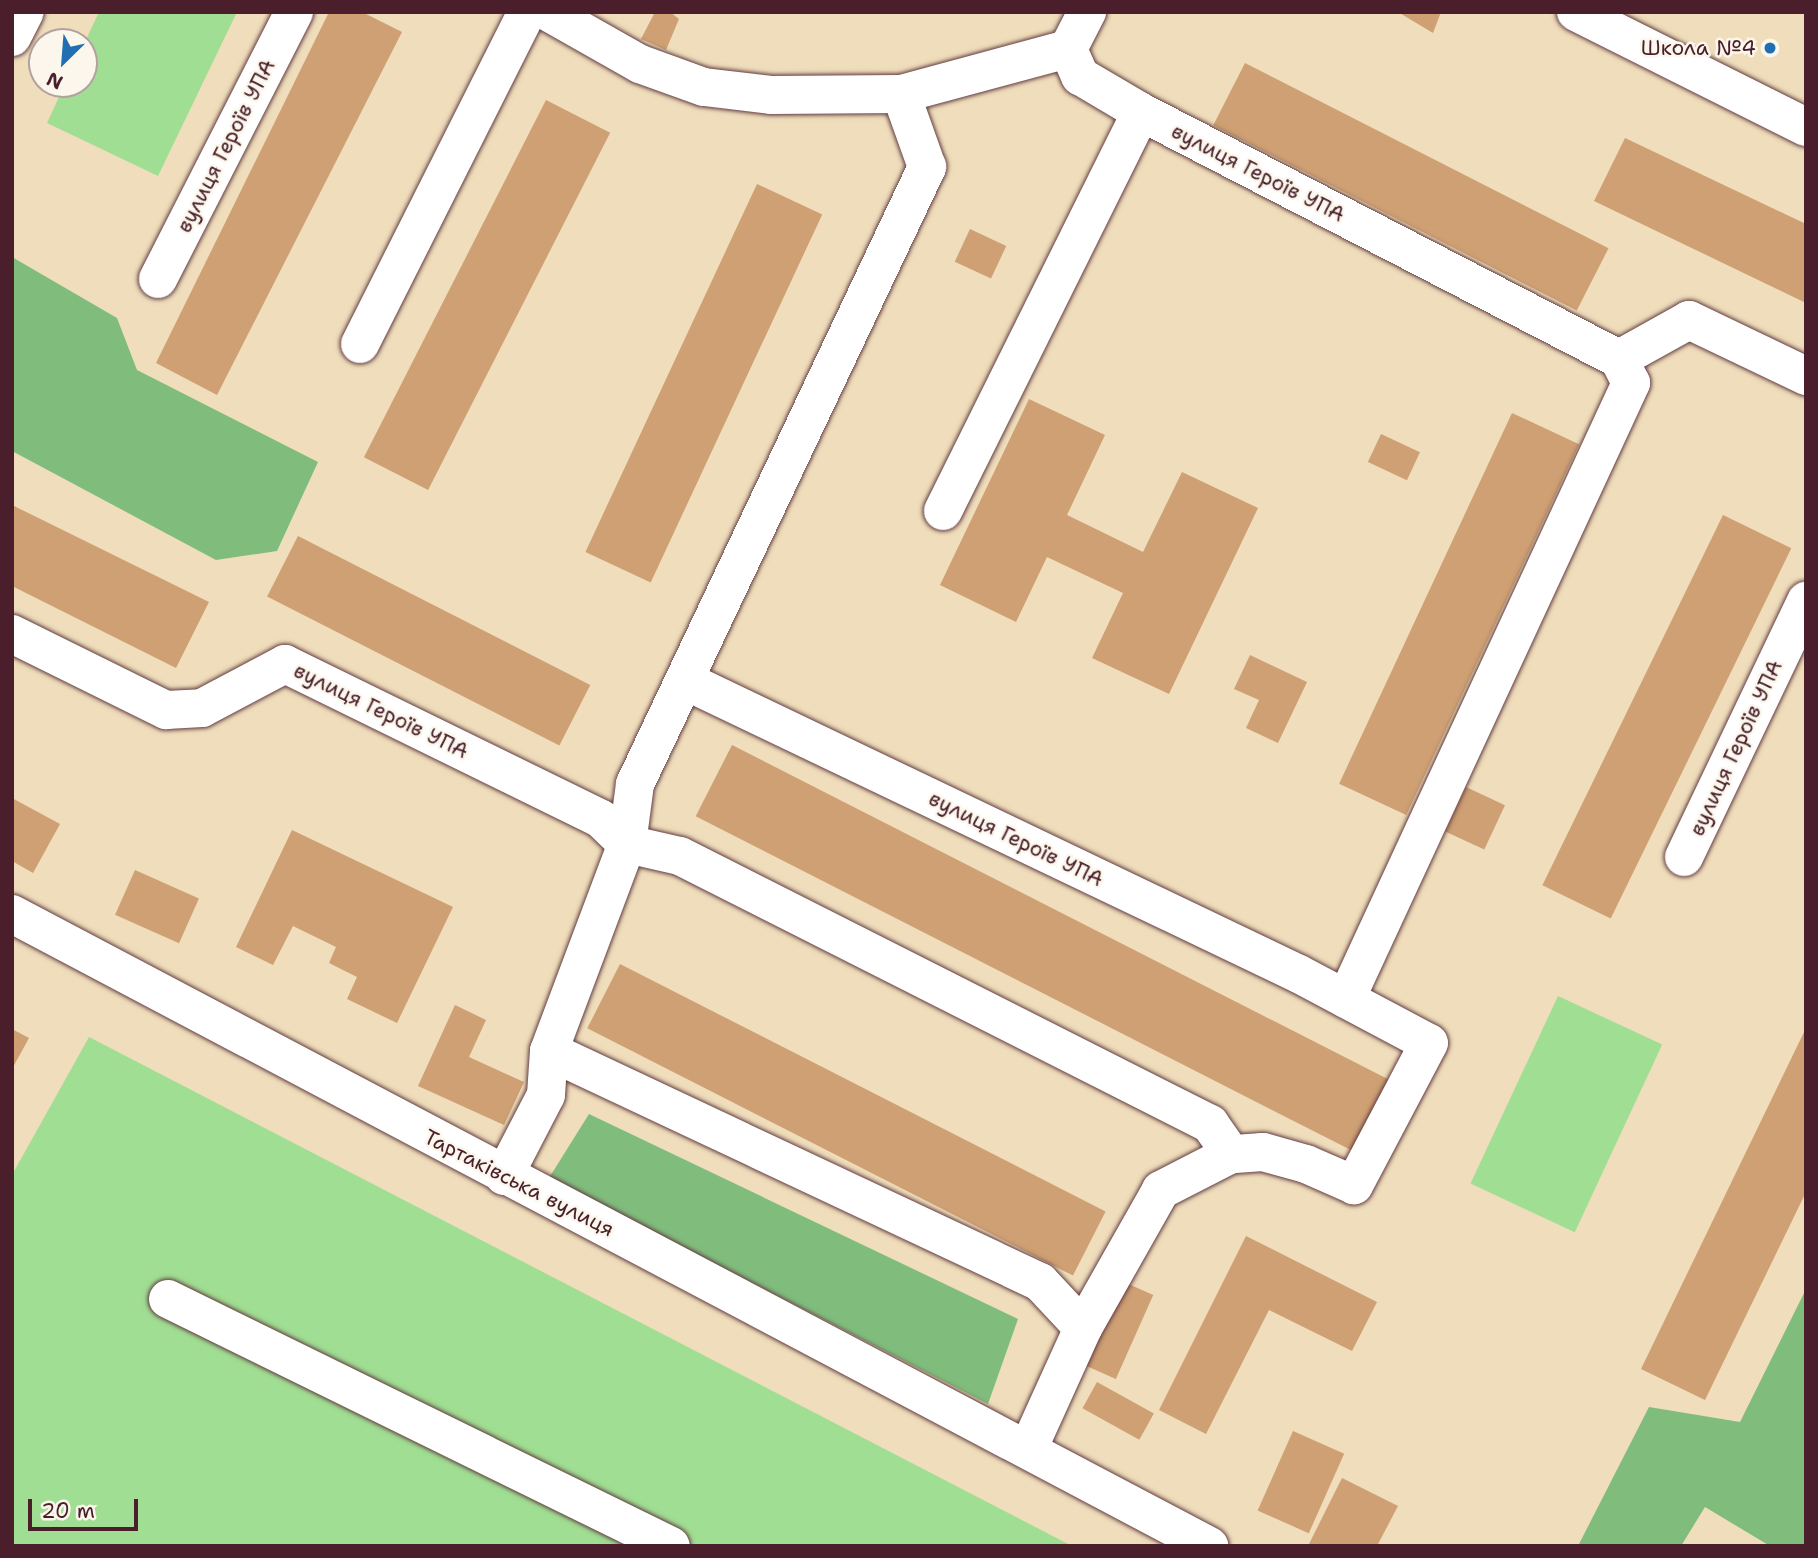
<!DOCTYPE html>
<meta charset="utf-8">
<style>
body{margin:0}
#map{position:relative;width:1818px;height:1558px;overflow:hidden;background:#efddbb;font-family:"Shantell Sans",sans-serif}
div>[style]{position:absolute}
.green>*{inset:0;background:#a0de93;transform-origin:0 0}
.forest>*{inset:0;background:#80bd7d}
.building>*{inset:0;background:#cea073;transform-origin:0 0}
.roads{filter:drop-shadow(0 0 2px #633c41) drop-shadow(0 0 2px #633c41)}
.minor>*{height:38px;margin:-19px;padding:0 19px;transform-origin:19px;border-radius:19px;background:#fff}
.dots>*{width:19px;height:19px;translate:-50% -50%;box-sizing:border-box;border:4px solid #fbf7ec;border-radius:50%}
span{translate:-50% -50%;white-space:nowrap;text-align:center;line-height:1.15;-webkit-text-stroke:5px #fbf7ec;paint-order:stroke}
.poi-label{font-size:21px;color:#4a1f2b}
.right{translate:-100% -50%;text-align:right}
.street-label{font-size:21px;color:#4a1f2b}
.frame{position:absolute;inset:0;border:14px solid #4a1f2b;pointer-events:none}
.north{position:absolute;left:28px;top:28px;width:70px;height:70px;box-sizing:border-box;background:#fbf7ec;border:2px solid #b4a19f;border-radius:50%;rotate:205deg;font-size:19px;font-weight:700;line-height:28px;text-align:center;color:#4a1f2b}
.north::after{content:'';display:block;margin:auto;width:24px;height:32px;background:#1f6fb2;clip-path:polygon(50% 0,100% 100%,50% 72%,0 100%)}
.scale{position:absolute;left:28px;top:1499px;width:110px;height:32px;box-sizing:border-box;border:4px solid #4a1f2b;border-top:0;padding-left:9px;font-size:21px;line-height:24px;white-space:nowrap;color:#4a1f2b;-webkit-text-stroke:5px #fbf7ec;paint-order:stroke}
</style>
<div id="map">
<div class="green">
<i style="clip-path:polygon(99px 12px,237px 12px,158px 176px,47px 123px,65px 84px,84px 84px,84px 44px)"></i>
<i style="left:1558px;top:996px;width:115px;height:207px;rotate:25deg"></i>
<i style="clip-path:polygon(89px 1037px,1072px 1546px,12px 1546px,12px 1175px)"></i>
</div>
<div class="forest">
<i style="clip-path:polygon(12px 257px,117px 318px,137px 370px,318px 462px,277px 551px,216px 560px,12px 451px)"></i>
<i style="clip-path:polygon(589px 1114px,1018px 1319px,988px 1404px,549px 1178px)"></i>
<i style="clip-path:polygon(1806px 1289px,1806px 1546px,1770px 1546px,1705px 1507px,1681px 1546px,1578px 1546px,1649px 1407px,1740px 1422px)"></i>
</div>
<div class="building">
<i style="clip-path:polygon(329px 12px,362px 12px,402px 32px,217px 395px,156px 363px)"></i>
<i style="clip-path:polygon(655px 12px,670px 12px,679px 19px,666px 50px,641px 39px)"></i>
<i style="clip-path:polygon(1398px 12px,1441px 12px,1433px 33px)"></i>
<i style="left:1245px;top:63px;width:408px;height:70px;rotate:27deg"></i>
<i style="left:546px;top:100px;width:72px;height:401px;rotate:27deg"></i>
<i style="clip-path:polygon(1625px 138px,1806px 224px,1806px 303px,1594px 201px)"></i>
<i style="left:757px;top:184px;width:72px;height:406px;rotate:25deg"></i>
<i style="left:970px;top:229px;width:40px;height:36px;rotate:25deg"></i>
<i style="clip-path:polygon(1029px 399px,1105px 435px,1067px 515px,1143px 552px,1182px 472px,1258px 508px,1169px 694px,1092px 658px,1123px 593px,1047px 557px,1016px 622px,940px 585px)"></i>
<i style="left:1512px;top:413px;width:74px;height:409px;rotate:25deg"></i>
<i style="left:1381px;top:434px;width:43px;height:31px;rotate:25deg"></i>
<i style="clip-path:polygon(12px 505px,209px 602px,176px 668px,12px 586px)"></i>
<i style="left:1723px;top:515px;width:76px;height:412px;rotate:26deg"></i>
<i style="left:298px;top:536px;width:328px;height:68px;rotate:27deg"></i>
<i style="clip-path:polygon(1250px 655px,1307px 682px,1278px 743px,1246px 728px,1259px 700px,1234px 689px)"></i>
<i style="left:732px;top:745px;width:737px;height:80px;rotate:27deg"></i>
<i style="left:1466px;top:787px;width:43px;height:49px;rotate:25deg"></i>
<i style="clip-path:polygon(12px 798px,60px 824px,33px 873px,12px 861px)"></i>
<i style="clip-path:polygon(292px 830px,453px 907px,397px 1023px,347px 999px,357px 977px,329px 963px,336px 947px,293px 926px,273px 965px,236px 947px)"></i>
<i style="left:135px;top:870px;width:70px;height:49px;rotate:24deg"></i>
<i style="left:620px;top:964px;width:545px;height:72px;rotate:27deg"></i>
<i style="clip-path:polygon(455px 1005px,486px 1020px,469px 1057px,524px 1082px,504px 1125px,418px 1086px)"></i>
<i style="clip-path:polygon(1806px 1028px,1806px 1192px,1705px 1400px,1641px 1369px)"></i>
<i style="clip-path:polygon(12px 1029px,29px 1038px,12px 1069px)"></i>
<i style="clip-path:polygon(1246px 1236px,1377px 1302px,1352px 1351px,1269px 1310px,1206px 1434px,1159px 1410px)"></i>
<i style="left:1124px;top:1282px;width:32px;height:92px;rotate:24deg"></i>
<i style="left:1097px;top:1382px;width:65px;height:30px;rotate:29deg"></i>
<i style="left:1293px;top:1431px;width:56px;height:87px;rotate:24deg"></i>
<i style="clip-path:polygon(1342px 1478px,1398px 1506px,1377px 1546px,1308px 1546px)"></i>
</div>
<div class="roads">
<div class="minor">
<i style="left:548px;top:12px;width:106px;rotate:29.5deg"></i>
<i style="left:640px;top:64px;width:68px;rotate:19.8deg"></i>
<i style="left:704px;top:87px;width:67px;rotate:6.8deg"></i>
<i style="left:771px;top:95px;width:130px;rotate:-0.4deg"></i>
<i style="left:901px;top:94px;width:173px;rotate:-15.1deg"></i>
<i style="left:1068px;top:49px;width:30px;rotate:66deg"></i>
<i style="left:1080px;top:76px;width:71px;rotate:30.5deg"></i>
<i style="left:1141px;top:112px;width:538px;rotate:27.33deg"></i>
<i style="left:1619px;top:359px;width:80px;rotate:-29.1deg"></i>
<i style="left:1689px;top:320px;width:130px;rotate:25.6deg"></i>
<i style="left:1576px;top:12px;width:257px;rotate:26.6deg"></i>
<i style="left:12px;top:37px;width:28px;rotate:-63deg"></i>
<i style="left:1068px;top:49px;width:42px;rotate:-62.8deg"></i>
<i style="left:158px;top:279px;width:300px;rotate:-63deg"></i>
<i style="left:360px;top:344px;width:372px;rotate:-63.3deg"></i>
<i style="left:943px;top:511px;width:445px;rotate:-63.6deg"></i>
<i style="left:12px;top:634px;width:172px;rotate:26.3deg"></i>
<i style="left:166px;top:710px;width:36px;rotate:-3deg"></i>
<i style="left:202px;top:708px;width:94px;rotate:-27.9deg"></i>
<i style="left:285px;top:664px;width:352px;rotate:26.1deg"></i>
<i style="left:601px;top:819px;width:36px;rotate:44deg"></i>
<i style="left:627px;top:844px;width:54px;rotate:12.8deg"></i>
<i style="left:680px;top:856px;width:594px;rotate:26.82deg"></i>
<i style="left:1210px;top:1124px;width:37px;rotate:55deg"></i>
<i style="left:686px;top:681px;width:679px;rotate:25.55deg"></i>
<i style="left:1299px;top:974px;width:147px;rotate:28deg"></i>
<i style="left:1429px;top:1043px;width:161px;rotate:117.8deg"></i>
<i style="left:1354px;top:1185px;width:52px;rotate:-156.4deg"></i>
<i style="left:1306px;top:1164px;width:45px;rotate:-164.4deg"></i>
<i style="left:1263px;top:1152px;width:32px;rotate:176deg"></i>
<i style="left:1231px;top:1154px;width:79px;rotate:152.8deg"></i>
<i style="left:1161px;top:1190px;width:159px;rotate:119.5deg"></i>
<i style="left:1684px;top:857px;width:284px;rotate:-64.5deg"></i>
<i style="left:12px;top:914px;width:1354px;rotate:27.83deg"></i>
<i style="left:1346px;top:999px;width:679px;rotate:-65.17deg"></i>
<i style="left:1631px;top:383px;width:27px;rotate:-117deg"></i>
<i style="left:549px;top:1051px;width:543px;rotate:25.2deg"></i>
<i style="left:1040px;top:1282px;width:63px;rotate:46.9deg"></i>
<i style="left:1083px;top:1328px;width:131px;rotate:114.4deg"></i>
<i style="left:504px;top:1176px;width:91px;rotate:-62.6deg"></i>
<i style="left:546px;top:1095px;width:44px;rotate:-86.1deg"></i>
<i style="left:549px;top:1051px;width:221px;rotate:-69.4deg"></i>
<i style="left:627px;top:844px;width:61px;rotate:-82.4deg"></i>
<i style="left:635px;top:784px;width:683px;rotate:-64.67deg"></i>
<i style="left:927px;top:167px;width:77px;rotate:-109.6deg"></i>
<i style="left:168px;top:1299px;width:560px;rotate:26.15deg"></i>
</div>
</div>
<div class="dots">
<i style="left:1770px;top:48px;background:#1f6fb2"></i>
</div>
<div class="poi-label">
<span class="right" style="left:1756px;top:48px">Школа №4</span>
</div>
<div class="street-label">
<span style="left:226px;top:146px;rotate:-63deg">вулиця Героїв УПА</span>
<span style="left:1258px;top:173px;rotate:27deg">вулиця Героїв УПА</span>
<span style="left:381px;top:711px;rotate:26deg">вулиця Героїв УПА</span>
<span style="left:1736px;top:748px;rotate:-65deg">вулиця Героїв УПА</span>
<span style="left:1016px;top:839px;rotate:26deg">вулиця Героїв УПА</span>
<span style="left:519px;top:1183px;rotate:27deg">Тартаківська вулиця</span>
</div>
<div class="frame"></div>
<div class="north">N</div>
<div class="scale">20 m</div>
</div>
